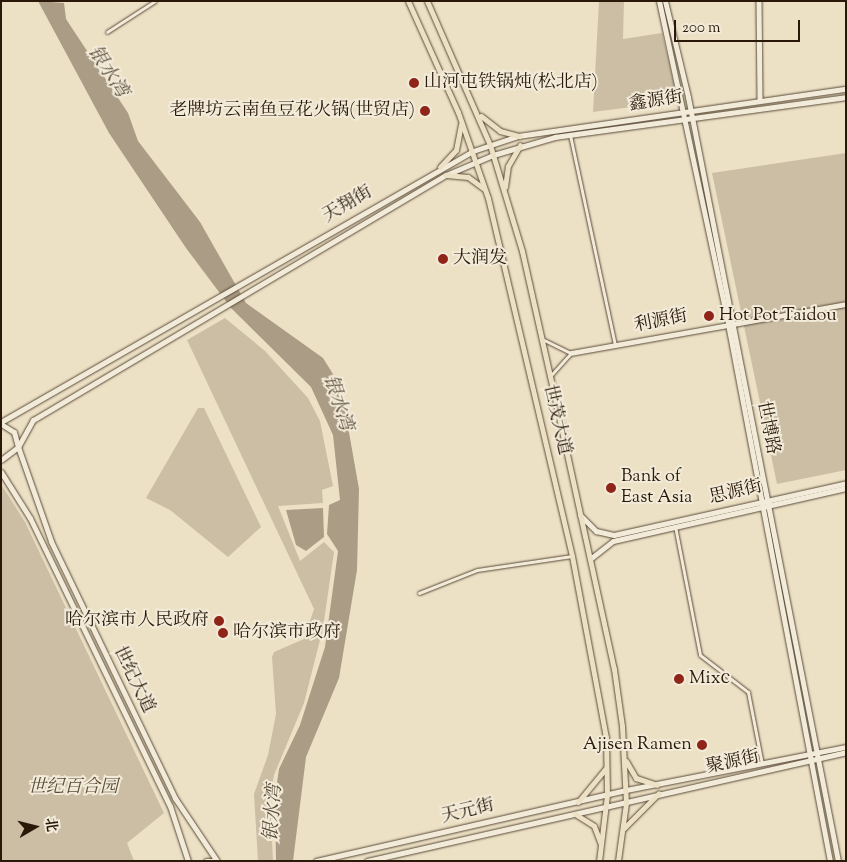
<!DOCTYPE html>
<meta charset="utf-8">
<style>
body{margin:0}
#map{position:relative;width:847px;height:862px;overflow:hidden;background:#ece0c5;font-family:"Sorts Mill Goudy","Noto Serif SC",serif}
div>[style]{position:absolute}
.green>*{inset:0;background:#cbbea5}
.water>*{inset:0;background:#aa9c85}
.roads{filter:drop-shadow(0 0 1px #5a4b38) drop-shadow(0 0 1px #5a4b38)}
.minor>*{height:3px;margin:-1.5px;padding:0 1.5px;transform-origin:1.5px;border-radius:1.5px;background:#f3ebd9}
.tertiary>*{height:4.5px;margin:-2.25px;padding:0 2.25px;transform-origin:2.25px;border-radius:2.25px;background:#f3ebd9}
.secondary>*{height:5px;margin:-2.5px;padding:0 2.5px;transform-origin:2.5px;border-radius:2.5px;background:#f3ebd9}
.primary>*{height:5px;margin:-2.5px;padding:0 2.5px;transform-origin:2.5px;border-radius:2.5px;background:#ece0c5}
.dots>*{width:14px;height:14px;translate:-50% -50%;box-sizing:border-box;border:2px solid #f3ebd9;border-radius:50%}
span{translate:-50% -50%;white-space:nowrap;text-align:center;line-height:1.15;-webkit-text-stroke:4px #f3ebd9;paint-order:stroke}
.poi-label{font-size:18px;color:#2a1909}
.left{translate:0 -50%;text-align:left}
.right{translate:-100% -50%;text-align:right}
.street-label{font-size:18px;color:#2a1909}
.park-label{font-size:18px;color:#5a4b38;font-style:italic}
.water-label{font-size:19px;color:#5d4d3b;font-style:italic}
.frame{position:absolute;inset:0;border:2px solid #2a1909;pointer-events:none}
.north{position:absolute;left:10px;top:802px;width:50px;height:50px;-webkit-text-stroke:4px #f3ebd9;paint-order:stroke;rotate:82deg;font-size:14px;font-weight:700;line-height:20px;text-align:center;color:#2a1909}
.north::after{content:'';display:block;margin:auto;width:18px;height:22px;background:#2a1909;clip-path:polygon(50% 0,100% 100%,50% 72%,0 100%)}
.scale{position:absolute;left:674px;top:20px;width:126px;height:22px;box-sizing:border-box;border:2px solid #2a1909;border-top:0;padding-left:6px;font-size:15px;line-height:18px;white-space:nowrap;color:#2a1909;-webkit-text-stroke:4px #f3ebd9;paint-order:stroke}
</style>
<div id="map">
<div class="green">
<i style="clip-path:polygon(599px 1px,624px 1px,623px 39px,662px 33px,678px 101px,593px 112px)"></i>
<i style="clip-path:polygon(846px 153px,846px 470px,777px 484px,712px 173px)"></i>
<i style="clip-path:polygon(225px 318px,265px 351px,308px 398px,320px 421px,333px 486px,322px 490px,323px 503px,278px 506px,300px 561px,324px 542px,334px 552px,323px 628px,304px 703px,274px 775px,270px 798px,273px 861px,258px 861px,254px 794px,268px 755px,276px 714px,272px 657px,274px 652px,304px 639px,314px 609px,187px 340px)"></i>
<i style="clip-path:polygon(198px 408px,204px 408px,261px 527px,228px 557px,170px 510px,146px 498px)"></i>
<i style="clip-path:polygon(1px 484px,25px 522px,164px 813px,127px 843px,134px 861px,1px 861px)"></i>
</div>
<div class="water">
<i style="clip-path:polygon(38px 1px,64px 3px,66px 19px,128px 113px,138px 141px,200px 222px,246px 303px,323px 358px,341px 387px,359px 489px,357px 570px,339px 678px,306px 757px,293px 861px,276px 861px,275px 796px,279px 769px,300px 725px,325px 647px,338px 551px,327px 534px,329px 505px,340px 500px,333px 435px,311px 387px,231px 308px,186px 248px,109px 133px)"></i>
<i style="clip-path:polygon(323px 508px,324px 537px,306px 551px,296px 545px,286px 510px)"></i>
</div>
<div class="roads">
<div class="minor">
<i style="left:107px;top:32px;width:57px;rotate:-32.9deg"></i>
<i style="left:570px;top:135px;width:215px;rotate:77.9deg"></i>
<i style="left:542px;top:339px;width:32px;rotate:26deg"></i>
<i style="left:571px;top:353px;width:31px;rotate:132deg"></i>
<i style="left:675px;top:526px;width:131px;rotate:79deg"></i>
<i style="left:700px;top:655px;width:61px;rotate:37.6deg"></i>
<i style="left:748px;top:692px;width:73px;rotate:79deg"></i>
<i style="left:419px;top:593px;width:62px;rotate:-21.6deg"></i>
<i style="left:477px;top:570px;width:96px;rotate:-8.4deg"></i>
</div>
<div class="tertiary">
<i style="left:759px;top:1px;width:99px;rotate:89.4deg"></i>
<i style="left:571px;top:353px;width:279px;rotate:-10.1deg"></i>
</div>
<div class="secondary">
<i style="left:659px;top:1px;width:330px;rotate:77.9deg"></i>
<i style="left:728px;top:324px;width:547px;rotate:79.25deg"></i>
<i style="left:665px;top:1px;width:99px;rotate:76.5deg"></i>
<i style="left:688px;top:97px;width:779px;rotate:78.89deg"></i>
<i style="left:1px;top:422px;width:544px;rotate:-29.86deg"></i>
<i style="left:473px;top:151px;width:47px;rotate:-18.4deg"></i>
<i style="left:518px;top:136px;width:331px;rotate:-8.2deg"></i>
<i style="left:1px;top:424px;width:15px;rotate:32deg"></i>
<i style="left:14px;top:432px;width:16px;rotate:75deg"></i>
<i style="left:18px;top:447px;width:21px;rotate:143deg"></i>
<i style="left:1px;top:472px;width:54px;rotate:57.8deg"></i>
<i style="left:30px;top:518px;width:320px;rotate:64.1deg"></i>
<i style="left:170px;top:806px;width:58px;rotate:71.9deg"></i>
<i style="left:580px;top:515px;width:23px;rotate:45deg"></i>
<i style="left:596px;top:531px;width:18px;rotate:13deg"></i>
<i style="left:614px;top:535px;width:238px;rotate:-12.6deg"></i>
<i style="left:590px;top:559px;width:29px;rotate:-38deg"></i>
<i style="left:613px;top:541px;width:239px;rotate:-12.8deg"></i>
<i style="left:206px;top:861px;width:8px"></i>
<i style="left:217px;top:861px;width:76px;rotate:-123.7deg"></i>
<i style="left:175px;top:798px;width:285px;rotate:-115.8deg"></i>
<i style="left:51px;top:541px;width:100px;rotate:-109.3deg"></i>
<i style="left:18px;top:447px;width:31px;rotate:-61deg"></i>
<i style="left:33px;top:420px;width:480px;rotate:-30.7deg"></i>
<i style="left:446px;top:175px;width:51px;rotate:-23.1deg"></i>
<i style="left:493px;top:155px;width:65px;rotate:-16.2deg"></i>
<i style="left:555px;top:137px;width:294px;rotate:-7.8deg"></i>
<i style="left:316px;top:861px;width:318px;rotate:-12.9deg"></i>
<i style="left:626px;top:790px;width:224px;rotate:-11.1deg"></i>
<i style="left:367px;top:861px;width:491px;rotate:-12.8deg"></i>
</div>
<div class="primary">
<i style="left:408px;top:1px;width:122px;rotate:65.8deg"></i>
<i style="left:458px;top:112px;width:91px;rotate:70.8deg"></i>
<i style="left:488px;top:198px;width:368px;rotate:76.8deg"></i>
<i style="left:572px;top:556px;width:184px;rotate:79.4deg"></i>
<i style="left:606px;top:737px;width:58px;rotate:89deg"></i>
<i style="left:607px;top:795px;width:66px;rotate:96.9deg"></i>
<i style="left:427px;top:1px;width:157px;rotate:66.4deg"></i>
<i style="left:490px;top:145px;width:111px;rotate:73.2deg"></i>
<i style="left:522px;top:251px;width:128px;rotate:77.4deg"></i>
<i style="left:550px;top:376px;width:300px;rotate:77.7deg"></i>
<i style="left:614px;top:669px;width:58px;rotate:82deg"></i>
<i style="left:622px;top:726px;width:77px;rotate:87deg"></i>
<i style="left:626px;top:803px;width:59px;rotate:97.9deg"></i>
<i style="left:481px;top:116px;width:24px;rotate:38deg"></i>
<i style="left:500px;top:131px;width:20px;rotate:15deg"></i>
<i style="left:440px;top:167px;width:23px;rotate:-47deg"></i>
<i style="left:456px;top:150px;width:26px;rotate:-79deg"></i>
<i style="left:446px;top:175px;width:22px;rotate:5deg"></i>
<i style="left:468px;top:177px;width:19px;rotate:36deg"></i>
<i style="left:505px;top:187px;width:21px;rotate:-82deg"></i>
<i style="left:508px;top:166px;width:24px;rotate:-60deg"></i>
<i style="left:626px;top:761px;width:20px;rotate:60deg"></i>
<i style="left:636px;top:778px;width:22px;rotate:18deg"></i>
<i style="left:578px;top:802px;width:44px;rotate:-50.5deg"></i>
<i style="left:575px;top:814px;width:22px;rotate:32deg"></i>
<i style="left:594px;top:826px;width:19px;rotate:69deg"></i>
<i style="left:624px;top:828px;width:49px;rotate:-45deg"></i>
</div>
</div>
<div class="dots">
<i style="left:414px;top:83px;background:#8f2418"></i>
<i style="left:425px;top:111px;background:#8f2418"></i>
<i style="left:443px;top:259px;background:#8f2418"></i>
<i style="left:709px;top:316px;background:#8f2418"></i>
<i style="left:611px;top:488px;background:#8f2418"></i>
<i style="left:219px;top:621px;background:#8f2418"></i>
<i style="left:223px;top:633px;background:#8f2418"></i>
<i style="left:679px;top:679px;background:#8f2418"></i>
<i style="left:702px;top:745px;background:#8f2418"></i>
</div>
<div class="poi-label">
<span class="left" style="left:424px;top:83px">山河屯铁锅炖(松北店)</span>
<span class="right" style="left:415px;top:111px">老牌坊云南鱼豆花火锅(世贸店)</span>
<span class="left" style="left:453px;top:259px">大润发</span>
<span class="left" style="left:719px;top:316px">Hot Pot Taidou</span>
<span class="left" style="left:621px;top:488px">Bank of<br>East Asia</span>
<span class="right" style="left:209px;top:621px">哈尔滨市人民政府</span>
<span class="left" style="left:233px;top:633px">哈尔滨市政府</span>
<span class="left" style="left:689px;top:679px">Mixс</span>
<span class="right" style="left:692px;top:745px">Ajisen Ramen</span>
</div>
<div class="street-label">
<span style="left:656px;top:102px;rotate:-8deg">鑫源街</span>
<span style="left:348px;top:205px;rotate:-30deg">天翔街</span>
<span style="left:661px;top:322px;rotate:-11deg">利源街</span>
<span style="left:556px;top:420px;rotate:77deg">世茂大道</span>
<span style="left:767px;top:428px;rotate:79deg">世博路</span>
<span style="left:736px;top:493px;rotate:-13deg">思源街</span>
<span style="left:133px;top:680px;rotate:64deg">世纪大道</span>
<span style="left:733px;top:763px;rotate:-12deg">聚源街</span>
<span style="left:468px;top:812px;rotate:-13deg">天元街</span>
</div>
<div class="park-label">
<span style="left:73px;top:788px">世纪百合园</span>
</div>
<div class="water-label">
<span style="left:107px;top:72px;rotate:57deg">银水湾</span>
<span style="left:337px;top:403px;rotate:72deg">银水湾</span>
<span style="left:274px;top:813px;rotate:-86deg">银水湾</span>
</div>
<div class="frame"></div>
<div class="north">北</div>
<div class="scale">200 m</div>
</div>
